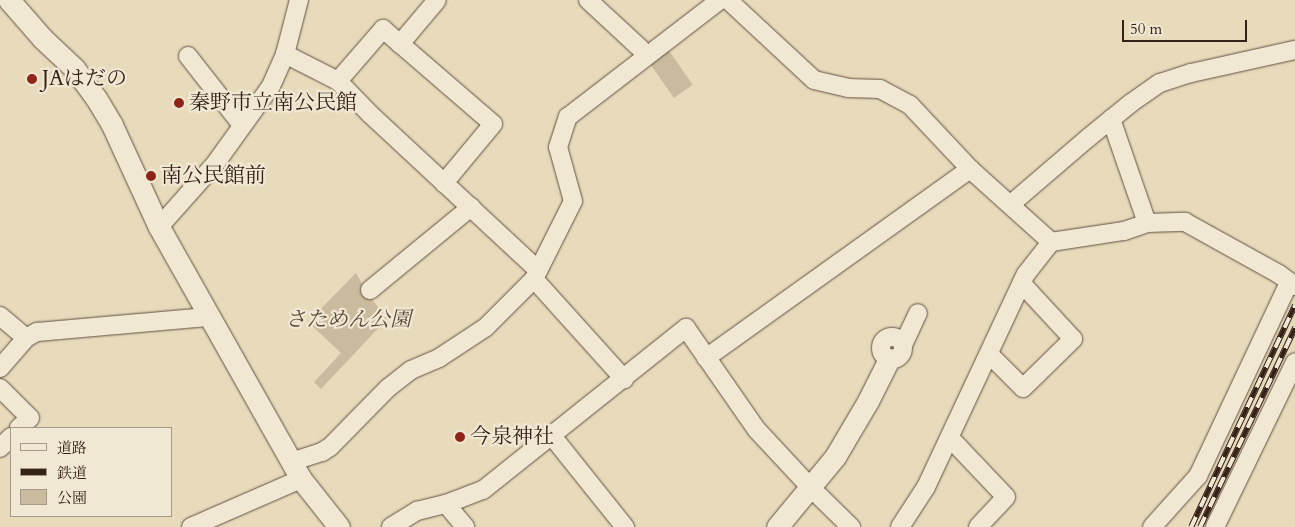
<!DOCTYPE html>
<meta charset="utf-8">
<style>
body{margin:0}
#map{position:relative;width:1295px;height:527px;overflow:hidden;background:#e8dbbb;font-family:Cardo,"Noto Serif JP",serif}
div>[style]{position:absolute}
.green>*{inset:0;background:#cabb9f;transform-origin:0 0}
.roads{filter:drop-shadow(0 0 1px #625042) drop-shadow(0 0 1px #625042)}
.minor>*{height:18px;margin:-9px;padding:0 9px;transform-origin:9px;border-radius:9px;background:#f0e8d3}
.minor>.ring{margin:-9px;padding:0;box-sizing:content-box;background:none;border:18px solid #f0e8d3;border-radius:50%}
.tertiary>*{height:21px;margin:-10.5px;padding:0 10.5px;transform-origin:10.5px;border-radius:10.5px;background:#f0e8d3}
.rail>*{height:5.5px;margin-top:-2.75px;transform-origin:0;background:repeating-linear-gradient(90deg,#f0e8d3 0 11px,#362119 0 22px);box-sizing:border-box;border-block:1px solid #362119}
.dots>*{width:14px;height:14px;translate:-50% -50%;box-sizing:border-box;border:2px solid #f0e8d3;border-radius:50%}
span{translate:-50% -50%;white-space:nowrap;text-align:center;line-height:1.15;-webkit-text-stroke:4.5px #f0e8d3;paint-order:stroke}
.poi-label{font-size:21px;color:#362119}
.left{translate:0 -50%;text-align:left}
.park-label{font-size:21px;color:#5b483a;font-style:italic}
.legend{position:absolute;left:10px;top:427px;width:162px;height:90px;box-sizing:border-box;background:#f0e8d3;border:1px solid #a69889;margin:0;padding:6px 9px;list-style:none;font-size:15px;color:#362119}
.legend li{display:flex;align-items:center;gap:10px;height:25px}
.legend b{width:25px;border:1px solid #a69889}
.scale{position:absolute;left:1122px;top:20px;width:125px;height:22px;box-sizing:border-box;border:2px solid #362119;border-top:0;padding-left:6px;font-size:15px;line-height:18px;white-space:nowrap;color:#362119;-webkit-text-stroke:4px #f0e8d3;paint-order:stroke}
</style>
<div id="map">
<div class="green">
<i style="left:667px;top:48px;width:45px;height:23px;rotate:55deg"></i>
<i style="clip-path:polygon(356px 273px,368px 294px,387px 319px,321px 389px,314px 382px,341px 353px,308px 322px)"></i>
</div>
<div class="roads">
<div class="minor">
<i style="left:588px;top:0;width:72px;rotate:42.8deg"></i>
<i style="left:728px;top:0;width:117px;rotate:42.9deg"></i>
<i style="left:814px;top:80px;width:35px;rotate:13deg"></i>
<i style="left:848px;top:88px;width:32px;rotate:2deg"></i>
<i style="left:880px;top:89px;width:34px;rotate:28deg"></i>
<i style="left:910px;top:105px;width:88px;rotate:46.8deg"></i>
<i style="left:970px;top:169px;width:109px;rotate:42deg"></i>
<i style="left:400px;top:44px;width:57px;rotate:-49.9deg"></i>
<i style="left:285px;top:54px;width:59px;rotate:27deg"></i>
<i style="left:338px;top:81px;width:46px;rotate:45.9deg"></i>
<i style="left:370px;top:114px;width:229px;rotate:42.9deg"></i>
<i style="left:188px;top:56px;width:88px;rotate:52deg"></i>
<i style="left:338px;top:81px;width:69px;rotate:-49.1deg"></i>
<i style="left:383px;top:29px;width:145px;rotate:40.8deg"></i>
<i style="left:493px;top:124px;width:77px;rotate:129.7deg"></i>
<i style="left:1111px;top:119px;width:110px;rotate:70.9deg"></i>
<i style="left:1011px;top:204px;width:101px;rotate:-40.6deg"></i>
<i style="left:1088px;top:138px;width:55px;rotate:-39.1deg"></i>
<i style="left:1131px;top:103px;width:35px;rotate:-35deg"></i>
<i style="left:1160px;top:83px;width:33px;rotate:-18deg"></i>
<i style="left:1191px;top:73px;width:107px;rotate:-12.5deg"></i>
<i style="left:159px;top:227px;width:84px;rotate:-48.4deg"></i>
<i style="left:215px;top:164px;width:96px;rotate:-54.3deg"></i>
<i style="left:271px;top:86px;width:35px;rotate:-66deg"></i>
<i style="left:285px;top:54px;width:56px;rotate:-75.5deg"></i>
<i style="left:534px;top:279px;width:135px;rotate:48deg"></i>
<i style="left:370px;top:290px;width:131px;rotate:-39.4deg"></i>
<i style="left:0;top:316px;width:34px;rotate:40deg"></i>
<i class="ring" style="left:881px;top:337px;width:4px;height:4px"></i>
<i style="left:903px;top:345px;width:35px;rotate:-65deg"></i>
<i style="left:989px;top:354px;width:48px;rotate:45deg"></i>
<i style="left:1023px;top:388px;width:70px;rotate:-44.4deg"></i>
<i style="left:1073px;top:339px;width:75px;rotate:-132.8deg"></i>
<i style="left:706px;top:358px;width:325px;rotate:-35.6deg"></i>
<i style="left:0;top:368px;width:40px;rotate:-49deg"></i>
<i style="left:26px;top:338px;width:13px;rotate:-29deg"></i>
<i style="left:37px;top:332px;width:174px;rotate:-5deg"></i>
<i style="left:0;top:388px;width:42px;rotate:45deg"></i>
<i style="left:30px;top:418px;width:15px;rotate:138deg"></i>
<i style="left:552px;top:436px;width:117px;rotate:51.3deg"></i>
<i style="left:950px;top:438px;width:81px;rotate:46.5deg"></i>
<i style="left:1006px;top:497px;width:41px;rotate:133deg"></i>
<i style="left:0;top:448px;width:16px;rotate:-45deg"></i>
<i style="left:291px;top:462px;width:33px;rotate:-18deg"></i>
<i style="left:322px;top:452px;width:9px;rotate:-32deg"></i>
<i style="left:330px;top:447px;width:83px;rotate:-45.5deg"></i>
<i style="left:388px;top:388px;width:29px;rotate:-38deg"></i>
<i style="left:411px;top:370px;width:30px;rotate:-23deg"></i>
<i style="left:439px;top:358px;width:56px;rotate:-33.4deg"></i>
<i style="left:486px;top:327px;width:68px;rotate:-45deg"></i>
<i style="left:534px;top:279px;width:87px;rotate:-63.4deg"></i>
<i style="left:573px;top:201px;width:56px;rotate:-105.5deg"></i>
<i style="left:558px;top:147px;width:32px;rotate:-72deg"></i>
<i style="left:568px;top:117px;width:192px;rotate:-37.6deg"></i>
<i style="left:446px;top:504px;width:30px;rotate:50deg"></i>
<i style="left:191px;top:527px;width:120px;rotate:-23.6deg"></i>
<i style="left:391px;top:527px;width:31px;rotate:-32deg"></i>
<i style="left:417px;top:511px;width:30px;rotate:-14deg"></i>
<i style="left:446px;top:504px;width:40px;rotate:-21deg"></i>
<i style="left:483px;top:490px;width:260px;rotate:-38.6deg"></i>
<i style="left:686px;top:328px;width:124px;rotate:55.2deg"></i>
<i style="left:757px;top:430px;width:79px;rotate:47deg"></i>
<i style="left:811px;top:488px;width:56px;rotate:44.3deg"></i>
<i style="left:900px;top:527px;width:48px;rotate:-57deg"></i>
<i style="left:926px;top:487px;width:235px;rotate:-64.9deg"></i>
<i style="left:1026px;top:274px;width:41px;rotate:-52deg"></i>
<i style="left:1051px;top:242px;width:74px;rotate:-8.6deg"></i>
<i style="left:1124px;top:231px;width:24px;rotate:-19deg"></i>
<i style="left:1147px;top:223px;width:38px;rotate:-2deg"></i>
<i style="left:1185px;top:222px;width:107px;rotate:29deg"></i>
<i style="left:1279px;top:274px;width:20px;rotate:37deg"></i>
<i style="left:1152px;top:527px;width:69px;rotate:-48deg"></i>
<i style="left:1198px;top:476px;width:213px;rotate:-64.8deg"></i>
<i style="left:1215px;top:527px;width:183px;rotate:-64.1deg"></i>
</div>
<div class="tertiary">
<i style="left:9px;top:0;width:50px;rotate:49deg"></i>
<i style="left:42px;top:38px;width:44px;rotate:43.2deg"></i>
<i style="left:74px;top:68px;width:37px;rotate:54deg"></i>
<i style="left:96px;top:98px;width:31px;rotate:59deg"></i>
<i style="left:112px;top:125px;width:112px;rotate:65.3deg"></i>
<i style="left:159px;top:227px;width:289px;rotate:60.6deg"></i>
<i style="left:301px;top:479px;width:61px;rotate:51.6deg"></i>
<i style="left:777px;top:527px;width:91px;rotate:-50.4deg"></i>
<i style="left:835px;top:457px;width:65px;rotate:-59.5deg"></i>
<i style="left:868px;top:401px;width:47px;rotate:-63.4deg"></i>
</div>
</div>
<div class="rail">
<i style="left:1191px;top:527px;width:245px;rotate:-64.9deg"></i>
<i style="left:1200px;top:527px;width:221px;rotate:-64.5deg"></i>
</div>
<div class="dots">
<i style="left:32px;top:79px;background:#8f2418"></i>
<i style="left:179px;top:103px;background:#8f2418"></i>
<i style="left:151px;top:176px;background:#8f2418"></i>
<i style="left:460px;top:437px;background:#8f2418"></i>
</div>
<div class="poi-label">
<span class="left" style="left:42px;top:79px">JAはだの</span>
<span class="left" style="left:189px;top:103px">秦野市立南公民館</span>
<span class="left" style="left:161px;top:176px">南公民館前</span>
<span class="left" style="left:470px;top:437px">今泉神社</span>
</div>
<div class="park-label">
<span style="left:348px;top:320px">さためん公園</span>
</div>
<ul class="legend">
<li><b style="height:6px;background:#f0e8d3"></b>道路</li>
<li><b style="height:6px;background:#362119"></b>鉄道</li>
<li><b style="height:14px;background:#cabb9f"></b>公園</li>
</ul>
<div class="scale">50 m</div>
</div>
